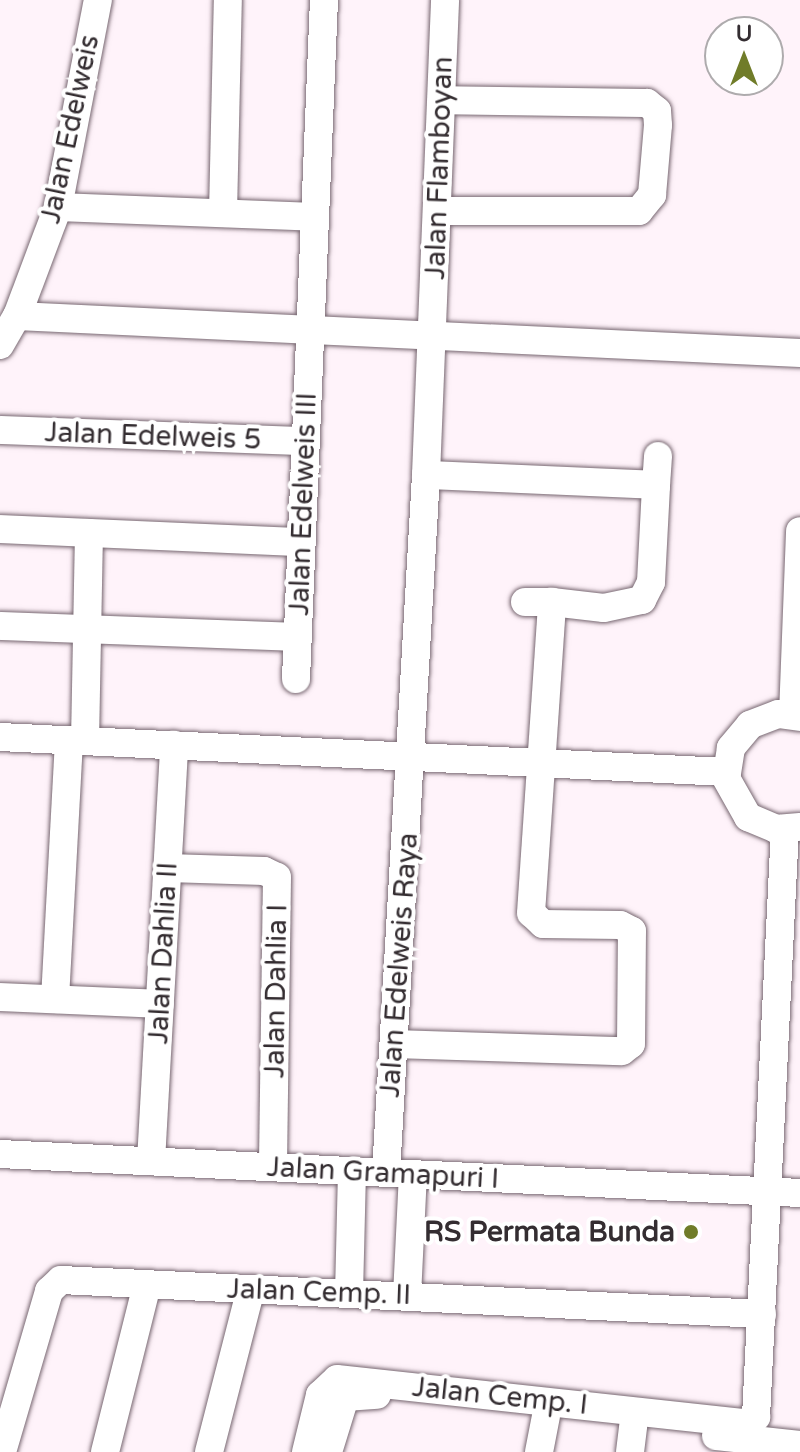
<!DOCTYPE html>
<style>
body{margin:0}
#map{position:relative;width:800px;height:1452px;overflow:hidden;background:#fff3fa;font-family:"Varela Round",sans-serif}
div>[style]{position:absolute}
.roads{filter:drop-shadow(0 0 2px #786771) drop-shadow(0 0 2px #786771)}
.minor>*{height:28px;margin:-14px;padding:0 14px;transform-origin:14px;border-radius:14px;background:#fff}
.dots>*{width:22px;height:22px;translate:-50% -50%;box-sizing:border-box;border:4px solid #fff;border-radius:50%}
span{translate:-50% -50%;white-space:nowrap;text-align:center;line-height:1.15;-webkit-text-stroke:8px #fff;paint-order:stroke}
.street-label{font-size:28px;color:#342d31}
.poi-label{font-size:28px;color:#342d31;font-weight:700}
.right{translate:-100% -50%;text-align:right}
.north{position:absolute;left:704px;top:16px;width:80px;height:80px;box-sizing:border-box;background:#fff;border:2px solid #aeabad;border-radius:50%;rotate:0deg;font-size:22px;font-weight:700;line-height:32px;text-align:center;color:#342d31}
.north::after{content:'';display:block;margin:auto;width:28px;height:36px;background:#707c29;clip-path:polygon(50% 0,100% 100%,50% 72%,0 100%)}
</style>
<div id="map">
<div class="roads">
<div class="minor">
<i style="left:58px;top:207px;width:257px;rotate:2.2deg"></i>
<i style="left:438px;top:211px;width:201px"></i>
<i style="left:639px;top:211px;width:21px;rotate:-51deg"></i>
<i style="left:652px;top:195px;width:70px;rotate:-85.1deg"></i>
<i style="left:658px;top:125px;width:14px;rotate:-94deg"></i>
<i style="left:657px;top:111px;width:13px;rotate:-141deg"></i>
<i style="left:647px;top:103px;width:205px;rotate:-179.2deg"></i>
<i style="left:223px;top:213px;width:213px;rotate:-88.7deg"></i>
<i style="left:17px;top:316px;width:784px;rotate:2.71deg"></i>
<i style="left:0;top:345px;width:34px;rotate:-60deg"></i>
<i style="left:17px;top:316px;width:116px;rotate:-69.4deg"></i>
<i style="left:58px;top:207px;width:211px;rotate:-79.1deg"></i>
<i style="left:0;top:430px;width:306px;rotate:2.1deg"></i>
<i style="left:656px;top:485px;width:29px;rotate:-86deg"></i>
<i style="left:0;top:529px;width:300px;rotate:2.5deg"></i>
<i style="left:525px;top:602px;width:27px"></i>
<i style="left:0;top:626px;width:298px;rotate:2.1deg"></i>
<i style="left:296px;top:679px;width:680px;rotate:-87.64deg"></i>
<i style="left:793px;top:715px;width:184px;rotate:-87.8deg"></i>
<i style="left:800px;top:717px;width:22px;rotate:-172deg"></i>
<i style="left:778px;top:714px;width:30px;rotate:159deg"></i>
<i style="left:750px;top:725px;width:30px;rotate:130deg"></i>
<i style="left:731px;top:748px;width:30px;rotate:99deg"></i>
<i style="left:726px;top:778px;width:45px;rotate:60.6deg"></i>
<i style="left:748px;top:817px;width:30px;rotate:23deg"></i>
<i style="left:776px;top:829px;width:24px;rotate:-5deg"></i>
<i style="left:0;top:737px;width:728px;rotate:2.76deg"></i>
<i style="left:85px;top:741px;width:208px;rotate:-88.9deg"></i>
<i style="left:168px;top:868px;width:96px;rotate:1.8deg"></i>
<i style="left:264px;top:871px;width:14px;rotate:25deg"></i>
<i style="left:277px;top:877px;width:290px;rotate:90.8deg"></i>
<i style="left:0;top:997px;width:160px;rotate:2.5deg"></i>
<i style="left:55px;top:999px;width:258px;rotate:-86.9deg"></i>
<i style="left:394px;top:1044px;width:228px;rotate:1.8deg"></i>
<i style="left:622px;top:1051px;width:11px;rotate:-38deg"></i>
<i style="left:631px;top:1044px;width:113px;rotate:-89.5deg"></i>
<i style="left:632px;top:931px;width:13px;rotate:-153deg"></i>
<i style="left:620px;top:925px;width:77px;rotate:-179.3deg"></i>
<i style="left:543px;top:924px;width:16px;rotate:-137deg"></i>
<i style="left:531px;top:913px;width:312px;rotate:-86.1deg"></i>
<i style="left:552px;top:602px;width:52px;rotate:6.6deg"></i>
<i style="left:604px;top:608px;width:39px;rotate:-12deg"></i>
<i style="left:642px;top:600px;width:20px;rotate:-63deg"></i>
<i style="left:651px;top:582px;width:97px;rotate:-87deg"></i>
<i style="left:656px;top:485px;width:230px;rotate:-177.5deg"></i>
<i style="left:0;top:1154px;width:801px;rotate:2.79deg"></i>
<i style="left:151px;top:1161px;width:417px;rotate:-86.8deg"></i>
<i style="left:386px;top:1173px;width:699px;rotate:-86.72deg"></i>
<i style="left:426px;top:475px;width:475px;rotate:-87.7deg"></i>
<i style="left:349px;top:1294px;width:123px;rotate:-88.6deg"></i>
<i style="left:407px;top:1296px;width:122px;rotate:-87.2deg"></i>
<i style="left:716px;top:1436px;width:84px;rotate:6.1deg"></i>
<i style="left:2px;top:1452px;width:168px;rotate:-73.7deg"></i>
<i style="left:49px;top:1291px;width:16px;rotate:-43deg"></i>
<i style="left:61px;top:1280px;width:702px;rotate:2.78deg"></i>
<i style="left:105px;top:1452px;width:172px;rotate:-75.9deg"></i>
<i style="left:209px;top:1452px;width:168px;rotate:-75.6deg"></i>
<i style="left:306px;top:1452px;width:59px;rotate:-76.2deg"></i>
<i style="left:320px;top:1395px;width:23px;rotate:-43deg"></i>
<i style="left:337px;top:1379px;width:410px;rotate:6.2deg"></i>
<i style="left:745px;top:1423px;width:13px;rotate:-29deg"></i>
<i style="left:756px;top:1417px;width:589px;rotate:-87.18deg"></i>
<i style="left:328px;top:1452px;width:58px;rotate:-72.8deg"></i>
<i style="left:345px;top:1397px;width:32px;rotate:-4deg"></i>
<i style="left:539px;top:1452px;width:37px;rotate:-79deg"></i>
<i style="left:630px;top:1452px;width:26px;rotate:-83deg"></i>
</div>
</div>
<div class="dots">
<i style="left:691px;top:1232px;background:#707c29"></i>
</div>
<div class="street-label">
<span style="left:70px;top:129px;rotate:-78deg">Jalan Edelweis</span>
<span style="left:439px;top:168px;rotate:-88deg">Jalan Flamboyan</span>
<span style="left:153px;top:436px;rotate:2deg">Jalan Edelweis 5</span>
<span style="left:303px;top:504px;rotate:-88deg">Jalan Edelweis III</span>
<span style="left:163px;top:953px;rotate:-87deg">Jalan Dahlia II</span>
<span style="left:399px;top:965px;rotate:-86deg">Jalan Edelweis Raya</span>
<span style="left:276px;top:991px;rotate:-89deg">Jalan Dahlia I</span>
<span style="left:383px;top:1173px;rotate:3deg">Jalan Gramapuri I</span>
<span style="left:319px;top:1292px;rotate:2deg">Jalan Cemp. II</span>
<span style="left:500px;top:1396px;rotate:6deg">Jalan Cemp. I</span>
</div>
<div class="poi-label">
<span class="right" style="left:675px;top:1232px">RS Permata Bunda</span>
</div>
<div class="north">U</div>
</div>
